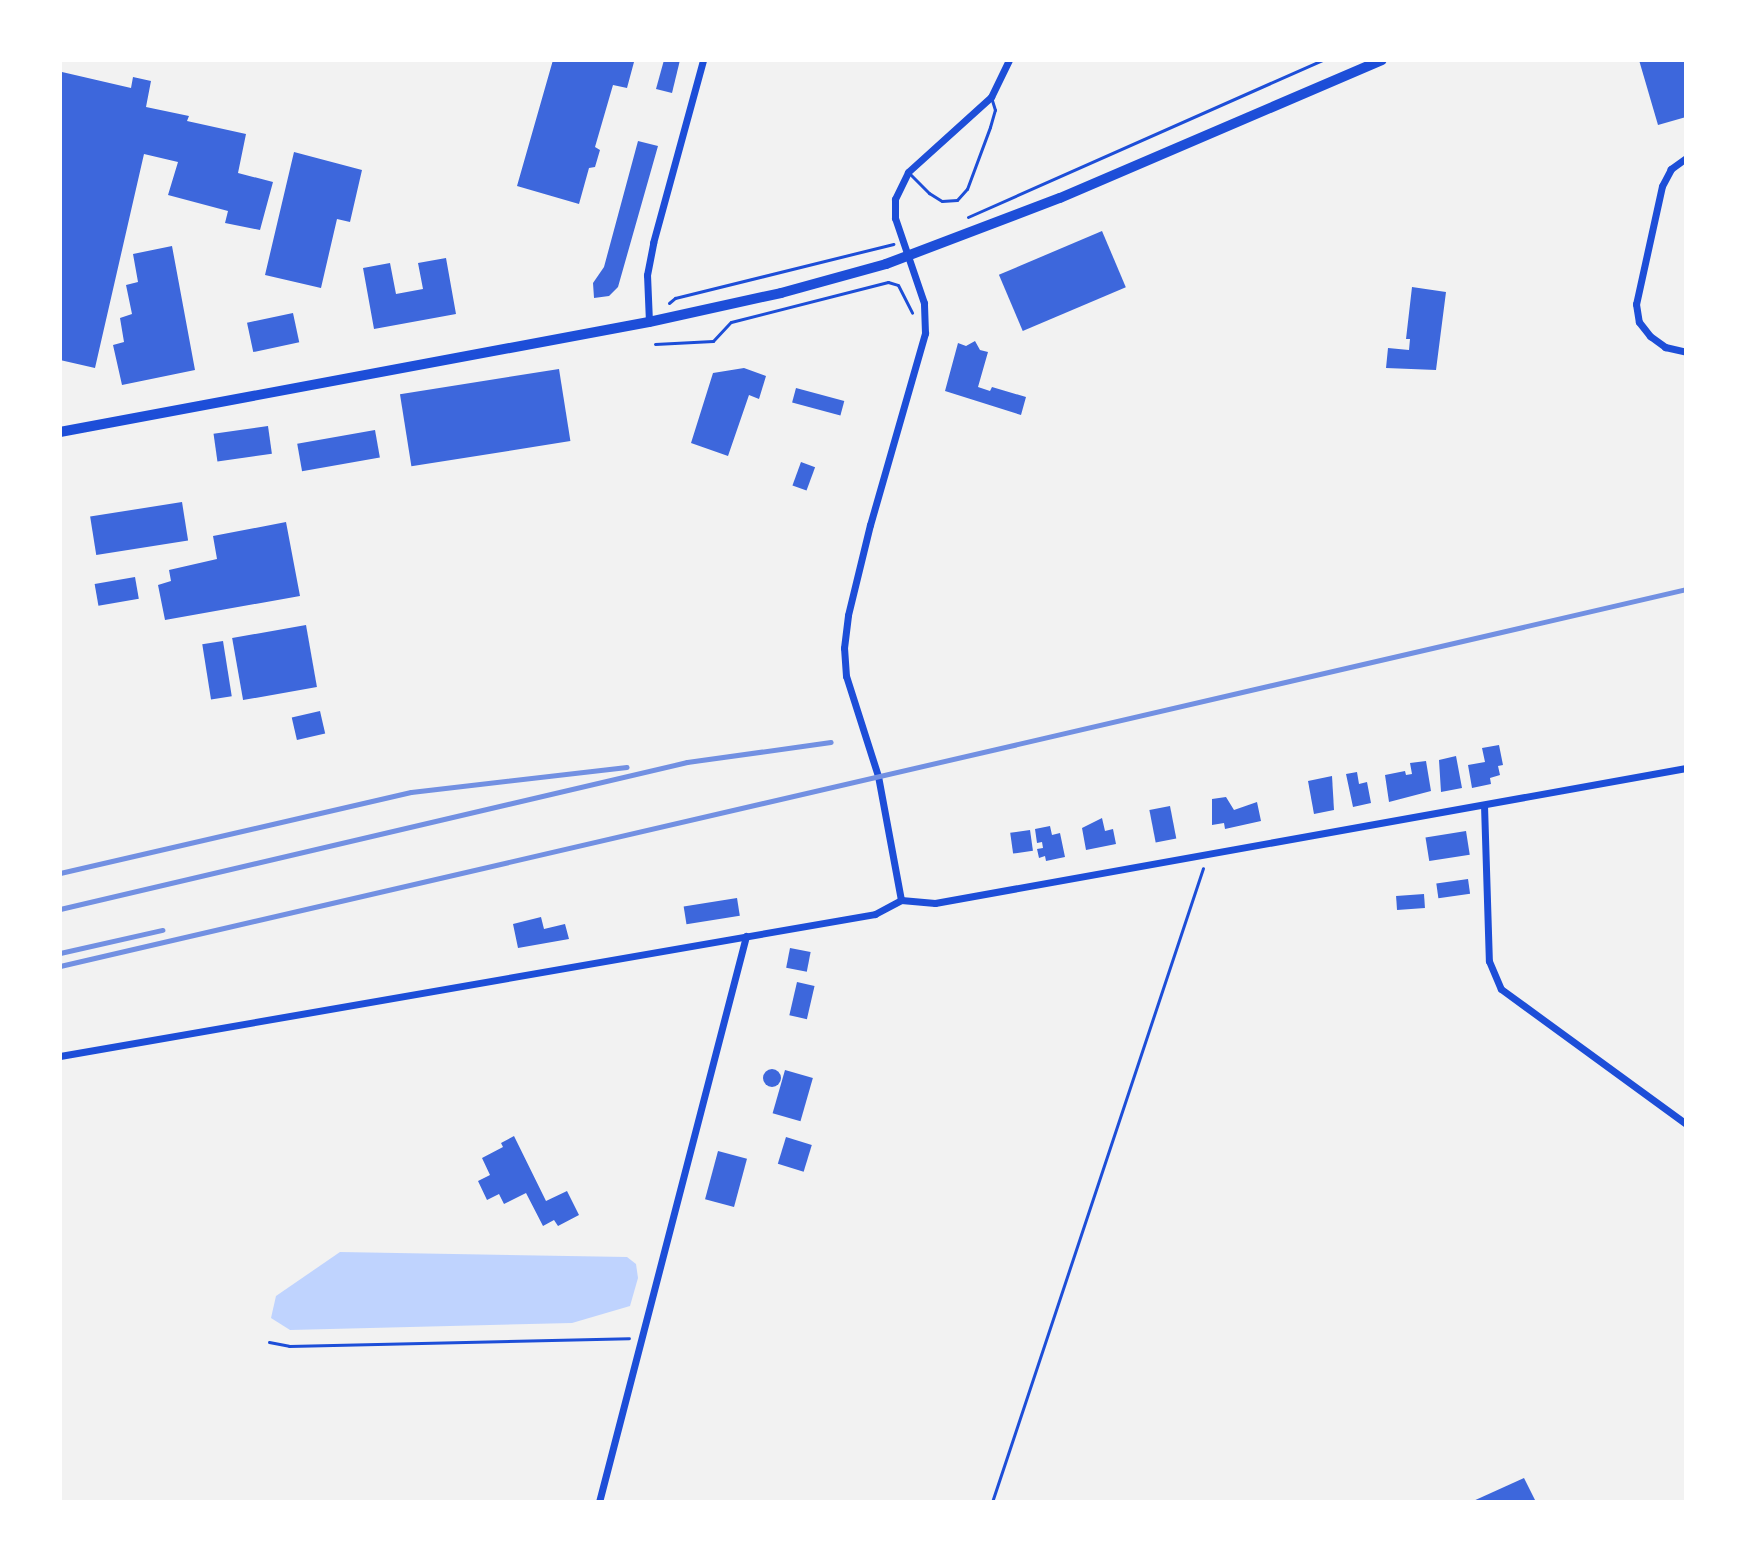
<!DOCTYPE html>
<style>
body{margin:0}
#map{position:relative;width:1746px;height:1562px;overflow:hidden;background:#f2f2f2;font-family:Karla,sans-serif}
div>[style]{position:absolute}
.water>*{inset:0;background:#bfd3fe}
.building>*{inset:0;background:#3d67dc;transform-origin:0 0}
.round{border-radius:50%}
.path>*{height:3px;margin:-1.5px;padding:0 1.5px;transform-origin:1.5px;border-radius:1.5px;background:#1d4ed8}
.service>*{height:3px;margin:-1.5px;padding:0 1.5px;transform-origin:1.5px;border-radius:1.5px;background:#1d4ed8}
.minor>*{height:7px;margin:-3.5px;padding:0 3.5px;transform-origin:3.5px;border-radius:3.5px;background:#1d4ed8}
.secondary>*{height:10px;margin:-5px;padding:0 5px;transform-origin:5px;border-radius:5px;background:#1d4ed8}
.rail>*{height:5px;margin:-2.5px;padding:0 2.5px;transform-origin:2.5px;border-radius:2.5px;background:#7290e2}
span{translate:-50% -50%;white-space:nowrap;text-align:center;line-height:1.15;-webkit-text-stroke:6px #fff;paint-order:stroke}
.frame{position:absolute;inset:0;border:62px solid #fff;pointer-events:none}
</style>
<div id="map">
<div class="water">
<i style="clip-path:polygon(340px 1252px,627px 1257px,636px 1264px,638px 1278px,630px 1306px,572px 1323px,290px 1330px,271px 1318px,276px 1296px)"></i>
</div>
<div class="building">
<i style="clip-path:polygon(553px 60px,634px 62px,627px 88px,613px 85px,595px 147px,600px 150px,595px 167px,589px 168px,579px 204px,517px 186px)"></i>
<i style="clip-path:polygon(664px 60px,680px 60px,672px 93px,656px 89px)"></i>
<i style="clip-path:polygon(1639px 60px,1686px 60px,1686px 117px,1658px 125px)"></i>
<i style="clip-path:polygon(62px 72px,131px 88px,133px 77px,151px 81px,146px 107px,189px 116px,187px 121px,246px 134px,238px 173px,273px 182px,260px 230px,225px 223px,228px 211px,168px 195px,178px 162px,144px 154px,95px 368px,60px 360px)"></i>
<i style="clip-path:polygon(638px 141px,658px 146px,618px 287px,609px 296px,594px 298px,593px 283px,604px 267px)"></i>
<i style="clip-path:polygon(294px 152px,362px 170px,350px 222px,337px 219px,321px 288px,265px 275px)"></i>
<i style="left:1102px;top:231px;width:61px;height:112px;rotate:67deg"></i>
<i style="clip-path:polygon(172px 246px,195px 370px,122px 385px,113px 345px,124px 342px,120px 318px,132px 314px,126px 285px,138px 282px,133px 254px)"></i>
<i style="clip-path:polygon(446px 258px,456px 314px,374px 329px,363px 268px,390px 263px,396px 294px,423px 289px,418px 263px)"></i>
<i style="clip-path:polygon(1412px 287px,1446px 292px,1436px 370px,1386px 368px,1388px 348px,1409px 350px,1410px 339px,1406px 339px)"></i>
<i style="left:293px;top:313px;width:30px;height:47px;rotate:78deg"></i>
<i style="clip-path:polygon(975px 341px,980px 350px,988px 352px,978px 387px,990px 391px,992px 387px,1026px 397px,1021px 415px,945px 391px,958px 343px,966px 346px)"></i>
<i style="clip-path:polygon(744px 368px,766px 376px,759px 399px,749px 395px,728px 456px,691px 443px,713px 373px)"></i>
<i style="left:559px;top:369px;width:73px;height:161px;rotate:81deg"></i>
<i style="left:796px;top:388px;width:50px;height:15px;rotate:15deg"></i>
<i style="left:268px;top:426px;width:28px;height:55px;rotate:82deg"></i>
<i style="left:375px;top:430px;width:28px;height:79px;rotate:80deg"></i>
<i style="left:801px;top:462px;width:15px;height:25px;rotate:20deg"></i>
<i style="left:182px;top:502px;width:39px;height:93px;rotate:81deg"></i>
<i style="clip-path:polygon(286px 522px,300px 596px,165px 620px,158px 585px,171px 581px,169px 570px,217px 559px,213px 536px)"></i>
<i style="left:135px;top:577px;width:22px;height:41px;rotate:80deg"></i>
<i style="left:306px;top:625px;width:63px;height:75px;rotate:80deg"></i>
<i style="left:223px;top:641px;width:56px;height:21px;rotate:81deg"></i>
<i style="left:320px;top:711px;width:23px;height:29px;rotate:77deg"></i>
<i style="clip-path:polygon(1499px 745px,1503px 765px,1498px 766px,1500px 775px,1490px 778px,1491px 784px,1472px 788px,1468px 765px,1485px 762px,1482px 748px)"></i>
<i style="clip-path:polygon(1456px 756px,1462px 788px,1441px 792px,1439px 760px)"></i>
<i style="clip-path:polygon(1426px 761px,1431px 791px,1389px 802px,1385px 775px,1405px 771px,1406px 775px,1412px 774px,1410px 763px)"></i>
<i style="clip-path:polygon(1357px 772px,1359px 784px,1367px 782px,1371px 803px,1353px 807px,1346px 774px)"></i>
<i style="clip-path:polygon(1332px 776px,1334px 810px,1314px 814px,1308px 781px)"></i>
<i style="clip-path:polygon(1226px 797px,1234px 810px,1257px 802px,1261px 821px,1225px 829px,1224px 823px,1212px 825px,1212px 799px)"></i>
<i style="left:1170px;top:806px;width:33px;height:21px;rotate:79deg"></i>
<i style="clip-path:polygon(1102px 818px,1105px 831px,1113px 829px,1116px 844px,1086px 850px,1082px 828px)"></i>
<i style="clip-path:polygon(1050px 826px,1052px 835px,1060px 833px,1065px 857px,1046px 861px,1045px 856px,1039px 858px,1037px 849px,1043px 848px,1042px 842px,1037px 843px,1035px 829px)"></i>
<i style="left:1030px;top:830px;width:21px;height:20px;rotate:82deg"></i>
<i style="left:1466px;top:831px;width:24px;height:41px;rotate:81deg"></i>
<i style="left:1468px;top:879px;width:15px;height:32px;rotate:82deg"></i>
<i style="left:1424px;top:894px;width:14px;height:28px;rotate:86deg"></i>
<i style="left:737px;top:898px;width:18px;height:54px;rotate:81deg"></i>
<i style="clip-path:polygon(541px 917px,544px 929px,565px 924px,569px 939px,518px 948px,513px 924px)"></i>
<i style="left:790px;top:948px;width:21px;height:20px;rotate:11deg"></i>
<i style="left:797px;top:982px;width:18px;height:34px;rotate:13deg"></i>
<i class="round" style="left:763px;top:1069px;width:18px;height:18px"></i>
<i style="left:785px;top:1070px;width:29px;height:45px;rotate:16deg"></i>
<i style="clip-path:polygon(514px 1136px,546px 1201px,567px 1191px,579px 1215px,558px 1226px,554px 1220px,543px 1226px,526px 1193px,504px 1204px,499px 1194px,487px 1200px,478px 1181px,490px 1175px,482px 1158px,503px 1147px,501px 1143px)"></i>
<i style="left:786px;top:1137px;width:27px;height:28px;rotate:17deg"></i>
<i style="left:718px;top:1151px;width:30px;height:50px;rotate:15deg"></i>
<i style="clip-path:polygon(1524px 1478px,1536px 1502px,1471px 1502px)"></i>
</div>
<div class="path">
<i style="left:968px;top:217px;width:388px;rotate:-23.9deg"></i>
<i style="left:669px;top:303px;width:8px;rotate:-40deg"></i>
<i style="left:675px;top:298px;width:225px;rotate:-13.9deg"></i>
<i style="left:655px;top:344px;width:58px;rotate:-3deg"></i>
<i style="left:713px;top:341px;width:26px;rotate:-47deg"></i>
<i style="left:731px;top:322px;width:162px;rotate:-14.3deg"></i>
<i style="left:888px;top:282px;width:10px;rotate:17deg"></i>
<i style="left:898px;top:285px;width:31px;rotate:63deg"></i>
<i style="left:269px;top:1342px;width:20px;rotate:11deg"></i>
<i style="left:289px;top:1346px;width:340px;rotate:-1.3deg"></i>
<i style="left:992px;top:1502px;width:668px;rotate:-71.59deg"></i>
</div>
<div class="service">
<i style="left:908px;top:172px;width:30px;rotate:45deg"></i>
<i style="left:929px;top:193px;width:15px;rotate:32deg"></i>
<i style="left:942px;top:201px;width:15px;rotate:-4deg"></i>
<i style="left:957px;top:200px;width:15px;rotate:-48deg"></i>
<i style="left:967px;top:189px;width:66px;rotate:-69.6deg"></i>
<i style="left:990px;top:127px;width:18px;rotate:-74deg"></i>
<i style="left:995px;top:110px;width:14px;rotate:-107deg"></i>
</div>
<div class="minor">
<i style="left:1686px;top:158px;width:19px;rotate:144deg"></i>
<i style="left:1671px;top:169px;width:19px;rotate:118deg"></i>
<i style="left:1662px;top:186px;width:121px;rotate:102.4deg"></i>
<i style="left:1636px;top:304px;width:18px;rotate:81deg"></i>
<i style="left:1639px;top:322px;width:18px;rotate:52deg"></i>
<i style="left:1650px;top:336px;width:19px;rotate:36deg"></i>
<i style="left:1665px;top:347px;width:22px;rotate:13deg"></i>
<i style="left:649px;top:322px;width:47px;rotate:-92.4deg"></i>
<i style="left:647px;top:275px;width:33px;rotate:-79deg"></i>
<i style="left:653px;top:243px;width:190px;rotate:-74.7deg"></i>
<i style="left:1484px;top:805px;width:156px;rotate:88.2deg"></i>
<i style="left:1489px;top:961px;width:30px;rotate:67deg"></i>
<i style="left:1501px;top:989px;width:229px;rotate:36.1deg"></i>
<i style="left:901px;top:900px;width:126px;rotate:-100.5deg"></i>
<i style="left:878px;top:776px;width:105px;rotate:-107.7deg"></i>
<i style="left:846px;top:676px;width:28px;rotate:-94deg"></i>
<i style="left:844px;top:648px;width:33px;rotate:-83deg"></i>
<i style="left:848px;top:615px;width:93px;rotate:-76.3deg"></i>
<i style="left:870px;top:525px;width:200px;rotate:-74deg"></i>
<i style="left:925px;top:333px;width:30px;rotate:-92deg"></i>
<i style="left:924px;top:303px;width:90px;rotate:-108.8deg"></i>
<i style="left:895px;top:218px;width:19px;rotate:-90deg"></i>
<i style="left:895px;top:199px;width:30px;rotate:-64deg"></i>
<i style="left:908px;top:172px;width:112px;rotate:-42.1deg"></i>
<i style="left:991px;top:97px;width:41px;rotate:-64.1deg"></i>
<i style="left:60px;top:1056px;width:827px;rotate:-9.88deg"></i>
<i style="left:875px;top:914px;width:30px;rotate:-28deg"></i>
<i style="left:901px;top:900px;width:34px;rotate:5deg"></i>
<i style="left:935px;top:903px;width:763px;rotate:-10.19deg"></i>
<i style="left:599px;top:1502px;width:585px;rotate:-75.44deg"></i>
</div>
<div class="secondary">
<i style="left:60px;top:432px;width:599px;rotate:-10.58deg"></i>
<i style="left:649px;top:322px;width:135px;rotate:-12.4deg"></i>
<i style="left:781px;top:293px;width:109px;rotate:-15.4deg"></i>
<i style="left:886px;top:264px;width:186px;rotate:-20.8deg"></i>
<i style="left:1060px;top:198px;width:350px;rotate:-23.2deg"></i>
</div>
<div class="rail">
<i style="left:60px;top:873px;width:360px;rotate:-13deg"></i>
<i style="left:411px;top:792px;width:217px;rotate:-6.6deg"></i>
<i style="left:60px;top:909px;width:644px;rotate:-13.19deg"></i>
<i style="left:687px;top:762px;width:145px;rotate:-7.9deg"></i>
<i style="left:60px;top:953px;width:105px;rotate:-12.7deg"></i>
<i style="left:60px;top:966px;width:1669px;rotate:-13.05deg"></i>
</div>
<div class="frame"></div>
</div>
